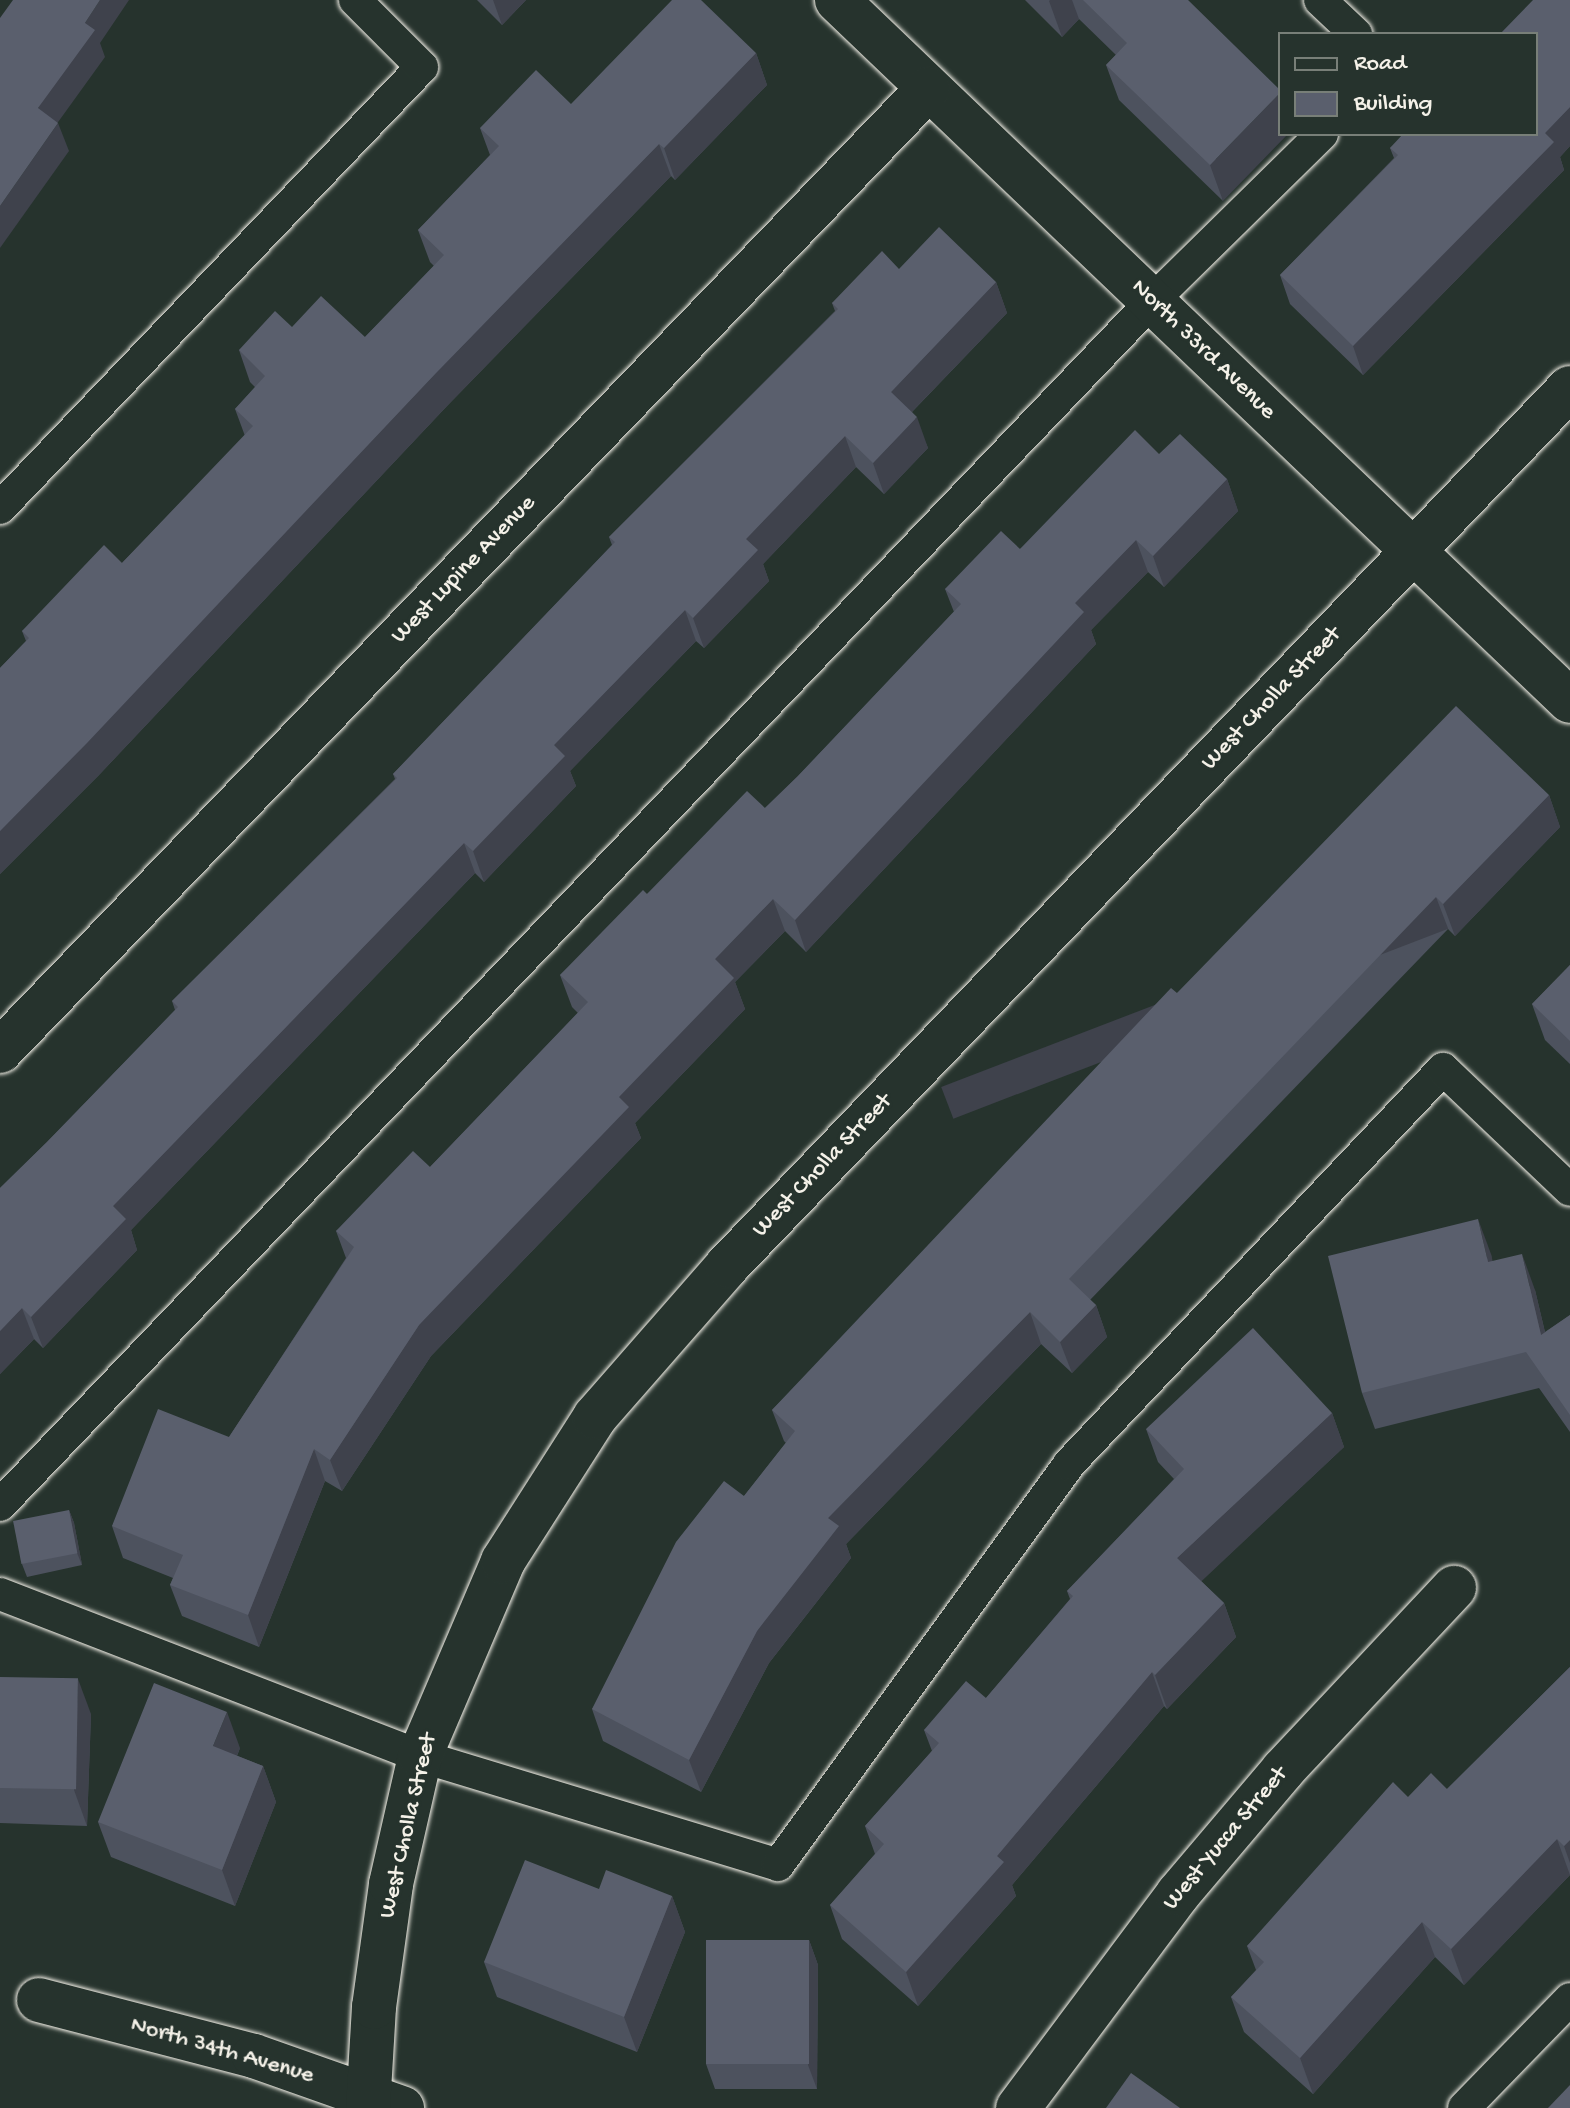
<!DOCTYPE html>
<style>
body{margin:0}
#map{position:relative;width:1570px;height:2108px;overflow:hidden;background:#26332d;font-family:"Gochi Hand",sans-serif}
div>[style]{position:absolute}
.roads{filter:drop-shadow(0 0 2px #f4f1e8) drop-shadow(0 0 2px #f4f1e8)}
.lane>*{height:32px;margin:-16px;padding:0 16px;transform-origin:16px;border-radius:16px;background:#26332d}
.street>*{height:44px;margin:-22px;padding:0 22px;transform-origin:22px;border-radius:22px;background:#26332d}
.secondary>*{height:44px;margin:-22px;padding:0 22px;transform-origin:22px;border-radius:22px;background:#26332d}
.wall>*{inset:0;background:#4d525e}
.shaded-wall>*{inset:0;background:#3f424c;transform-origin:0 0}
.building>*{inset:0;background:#5a5f6d;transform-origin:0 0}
span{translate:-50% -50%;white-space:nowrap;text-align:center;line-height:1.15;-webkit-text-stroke:6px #26332d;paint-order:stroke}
.street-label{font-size:24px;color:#f4f1e8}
.legend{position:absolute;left:1278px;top:32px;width:260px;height:104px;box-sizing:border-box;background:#26332d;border:2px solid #787f78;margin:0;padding:10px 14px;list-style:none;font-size:24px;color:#f4f1e8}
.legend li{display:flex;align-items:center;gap:16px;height:40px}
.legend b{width:40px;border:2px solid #787f78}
</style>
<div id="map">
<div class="roads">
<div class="lane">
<i style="left:1320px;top:0;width:50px;rotate:43.4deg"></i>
<i style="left:0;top:508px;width:610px;rotate:-46.26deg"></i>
<i style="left:422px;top:67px;width:95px;rotate:-135deg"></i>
<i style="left:0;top:1505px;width:1668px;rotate:-46.26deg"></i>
<i style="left:1153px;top:300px;width:237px;rotate:-44.5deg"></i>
<i style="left:0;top:1594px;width:450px;rotate:21.1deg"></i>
<i style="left:420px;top:1756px;width:374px;rotate:16.9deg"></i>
<i style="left:778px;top:1865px;width:495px;rotate:-54deg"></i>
<i style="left:1069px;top:1464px;width:544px;rotate:-46.56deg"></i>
<i style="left:1443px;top:1069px;width:175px;rotate:43.6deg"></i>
<i style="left:1464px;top:2108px;width:152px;rotate:-45.8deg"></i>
</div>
<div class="street">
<i style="left:837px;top:0;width:1014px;rotate:43.72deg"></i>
<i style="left:0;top:1051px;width:1337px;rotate:-46.03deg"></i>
<i style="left:39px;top:2000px;width:222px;rotate:14.6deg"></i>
<i style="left:254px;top:2056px;width:157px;rotate:19.4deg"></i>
<i style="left:1018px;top:2108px;width:267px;rotate:-53.2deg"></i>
<i style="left:1178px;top:1894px;width:162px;rotate:-49.7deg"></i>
<i style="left:1283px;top:1770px;width:250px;rotate:-46.8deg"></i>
</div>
<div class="secondary">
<i style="left:368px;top:2108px;width:101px;rotate:-86.6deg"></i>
<i style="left:374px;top:2007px;width:124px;rotate:-82.1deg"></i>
<i style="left:391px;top:1884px;width:131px;rotate:-77.2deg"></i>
<i style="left:420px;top:1756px;width:212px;rotate:-66.9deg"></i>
<i style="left:503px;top:1561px;width:171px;rotate:-57.4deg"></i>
<i style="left:595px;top:1417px;width:201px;rotate:-48.8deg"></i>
<i style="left:727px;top:1266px;width:1217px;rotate:-46.17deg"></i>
</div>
</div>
<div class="wall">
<i style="clip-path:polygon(477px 0,526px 0,502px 25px)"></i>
<i style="clip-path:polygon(1025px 0,1188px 0,1223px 201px,1119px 100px,1106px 65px,1116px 55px,1079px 19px,1062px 37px)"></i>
<i style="clip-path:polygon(1570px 0,1570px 146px,1560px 157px,1564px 170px,1363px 375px,1290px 304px,1280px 275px,1394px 158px,1390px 148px)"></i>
<i style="clip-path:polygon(756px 53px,767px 85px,675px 180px,671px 176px,447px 406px,99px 775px,0 874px,0 668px,26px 641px,22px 631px,122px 563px,245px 436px,235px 409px,255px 387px,250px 382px,239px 350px,292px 327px,365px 337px,434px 266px,430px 262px,418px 230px,490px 155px,480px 128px,571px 104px)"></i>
<i style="clip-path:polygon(899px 269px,996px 282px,1007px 313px,912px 412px,928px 448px,884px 494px,856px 467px,763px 564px,769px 581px,704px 648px,696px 641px,570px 771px,576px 786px,484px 882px,475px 873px,131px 1230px,137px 1250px,43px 1348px,34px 1339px,0 1374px,0 1188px,47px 1142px,175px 1010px,172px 1001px,395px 779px,393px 774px,612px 545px,609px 537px,835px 311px,832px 303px)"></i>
<i style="clip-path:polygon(1159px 454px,1227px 479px,1238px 511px,1164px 587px,1148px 572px,1091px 630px,1096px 644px,806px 952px,785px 931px,735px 982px,745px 1009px,635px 1123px,641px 1138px,431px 1356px,342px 1491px,325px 1481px,259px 1647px,182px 1616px,170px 1585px,173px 1578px,123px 1558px,112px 1526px,229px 1437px,346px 1258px,336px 1231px,430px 1167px,578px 1013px,572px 1007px,560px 975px,647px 894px,765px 808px,798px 776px,954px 612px,945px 589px,1020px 549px)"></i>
<i style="clip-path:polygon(1549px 795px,1560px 827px,1455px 936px,1448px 929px,1090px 1300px,1096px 1305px,1107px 1337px,1072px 1373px,1041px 1344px,846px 1544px,851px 1558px,769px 1663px,701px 1792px,603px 1741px,592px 1709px,744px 1496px,786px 1443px,784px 1441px,772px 1410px,1177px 993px)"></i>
<i style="clip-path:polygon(1570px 965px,1570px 1064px,1545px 1040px,1532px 1004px)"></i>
<i style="clip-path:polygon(1491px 1254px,1492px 1261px,1535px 1290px,1545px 1332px,1570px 1315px,1570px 1432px,1539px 1388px,1375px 1429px,1362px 1393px)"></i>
<i style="clip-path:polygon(1332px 1413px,1344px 1447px,1201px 1581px,1224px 1603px,1236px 1637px,1167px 1709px,1164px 1706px,1012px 1885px,1016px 1896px,918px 2006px,842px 1939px,830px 1905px,875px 1854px,865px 1826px,932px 1751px,924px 1730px,986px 1698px,1070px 1599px,1067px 1591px,1174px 1479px,1158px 1462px,1146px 1429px)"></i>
<i style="clip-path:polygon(69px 1510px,74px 1523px,82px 1565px,27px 1577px,22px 1564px)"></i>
<i style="clip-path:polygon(1570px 1667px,1570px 1875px,1464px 1985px,1435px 1957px,1313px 2094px,1244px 2032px,1231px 1997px,1256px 1970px,1247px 1946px,1408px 1797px,1447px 1789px)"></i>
<i style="clip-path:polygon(0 1677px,91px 1714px,87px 1826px,0 1823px)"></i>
<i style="clip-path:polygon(240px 1748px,237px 1756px,263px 1766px,276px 1802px,235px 1906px,111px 1857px,98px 1822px)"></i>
<i style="clip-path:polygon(599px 1889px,672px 1896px,685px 1932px,637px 2052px,497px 1997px,484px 1962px)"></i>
<i style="clip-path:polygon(809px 1940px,818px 1965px,817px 2089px,715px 2089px,706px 2064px)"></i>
</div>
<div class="shaded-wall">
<i style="clip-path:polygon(100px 0,129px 0,100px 43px,105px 57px,48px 136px,38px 108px,85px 23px)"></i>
<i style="clip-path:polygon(493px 0,526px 0,502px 25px)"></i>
<i style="clip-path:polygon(1050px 0,1072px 0,1079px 19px,1062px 37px,1049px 1px)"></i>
<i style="clip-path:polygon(756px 53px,767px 85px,675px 180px,664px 148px)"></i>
<i style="clip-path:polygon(1280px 93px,1280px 134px,1288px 134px,1223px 201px,1210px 165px)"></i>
<i style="clip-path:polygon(1570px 107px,1570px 146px,1560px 157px,1564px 170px,1363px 375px,1353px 346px,1545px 133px)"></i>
<i style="clip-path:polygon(58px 123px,69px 151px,0 248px,0 206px)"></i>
<i style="clip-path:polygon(659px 144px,671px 176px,447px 406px,99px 775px,0 874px,0 831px,435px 374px)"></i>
<i style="clip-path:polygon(996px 282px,1007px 313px,902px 422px,891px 392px)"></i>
<i style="clip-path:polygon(917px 417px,928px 448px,884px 494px,873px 463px)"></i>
<i style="clip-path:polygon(845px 436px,856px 467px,763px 564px,769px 581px,704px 648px,693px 618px,746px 539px)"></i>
<i style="clip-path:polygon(1227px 479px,1238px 511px,1164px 587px,1153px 556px)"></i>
<i style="clip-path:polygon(1136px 540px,1148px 572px,1091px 630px,1096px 644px,806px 952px,795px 920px,1075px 603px)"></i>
<i style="clip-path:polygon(685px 610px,696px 641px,570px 771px,576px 786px,484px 882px,473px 851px,554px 745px)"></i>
<i style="clip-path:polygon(1549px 795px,1560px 827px,1455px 936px,1443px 904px)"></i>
<i style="clip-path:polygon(464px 843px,475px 873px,131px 1230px,137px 1250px,43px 1348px,31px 1317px,113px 1206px)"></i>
<i style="left:1436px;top:897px;width:34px;height:530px;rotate:69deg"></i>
<i style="clip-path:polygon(773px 899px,785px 931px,735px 982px,745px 1009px,635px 1123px,641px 1138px,431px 1356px,342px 1491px,330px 1460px,419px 1325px,619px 1097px,715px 959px)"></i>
<i style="clip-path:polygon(1478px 1219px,1491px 1254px,1501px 1297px,1488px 1262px)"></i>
<i style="clip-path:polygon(1522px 1254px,1535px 1290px,1554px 1371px,1541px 1335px)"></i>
<i style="clip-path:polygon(1096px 1305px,1107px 1337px,1072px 1373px,1060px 1342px)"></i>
<i style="clip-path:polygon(22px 1308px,34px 1339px,0 1374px,0 1331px)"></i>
<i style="clip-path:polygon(1030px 1312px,1041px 1344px,846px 1544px,851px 1558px,769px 1663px,701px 1792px,689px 1760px,757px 1631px,828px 1518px)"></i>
<i style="clip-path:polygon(1332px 1413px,1344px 1447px,1190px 1592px,1177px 1558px)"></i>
<i style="clip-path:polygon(314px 1449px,325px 1481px,259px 1647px,248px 1615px)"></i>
<i style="clip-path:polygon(69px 1510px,74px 1523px,82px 1565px,77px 1553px)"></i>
<i style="clip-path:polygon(1224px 1603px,1236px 1637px,1167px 1709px,1155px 1675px)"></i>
<i style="clip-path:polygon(1152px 1672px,1164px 1706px,1012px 1885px,1016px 1896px,918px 2006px,906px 1972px,997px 1856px)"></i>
<i style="clip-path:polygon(78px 1679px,91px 1714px,87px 1826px,74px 1790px)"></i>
<i style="clip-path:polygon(227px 1712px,240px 1748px,226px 1782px,213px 1746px)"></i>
<i style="clip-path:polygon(263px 1766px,276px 1802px,235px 1906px,222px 1870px)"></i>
<i style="clip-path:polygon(1557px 1839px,1570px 1875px,1464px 1985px,1451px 1949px)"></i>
<i style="clip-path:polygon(1570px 1840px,1570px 1863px,1564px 1846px)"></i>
<i style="clip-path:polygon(672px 1896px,685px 1932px,637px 2052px,624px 2017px)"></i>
<i style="clip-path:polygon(1422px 1922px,1435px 1957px,1313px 2094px,1300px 2058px)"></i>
<i style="clip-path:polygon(809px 1940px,818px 1965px,817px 2089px,808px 2065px)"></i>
</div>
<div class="building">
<i style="clip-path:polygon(13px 0,100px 0,85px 23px,95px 30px,38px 108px,58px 123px,0 206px,0 18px)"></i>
<i style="clip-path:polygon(672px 0,701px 0,756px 53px,664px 148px,659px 144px,435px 374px,87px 743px,0 831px,0 668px,29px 638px,22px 631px,104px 545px,122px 563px,253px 426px,235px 409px,265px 376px,239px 350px,275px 311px,292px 327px,321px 296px,365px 337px,444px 255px,418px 230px,499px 146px,480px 128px,536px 70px,571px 104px)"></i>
<i style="clip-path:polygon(1083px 0,1188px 0,1280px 90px,1280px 93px,1210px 165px,1106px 65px,1127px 43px)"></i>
<i style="clip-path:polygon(1533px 0,1570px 0,1570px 107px,1545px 133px,1554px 142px,1353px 346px,1280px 275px,1398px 155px,1390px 148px,1403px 134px,1536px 134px,1536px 34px,1500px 34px)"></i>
<i style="clip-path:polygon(939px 227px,996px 282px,891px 392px,917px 417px,873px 463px,845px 436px,746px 539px,758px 550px,693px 618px,685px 610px,554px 745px,565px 756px,473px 851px,464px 843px,113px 1206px,126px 1219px,31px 1317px,22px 1308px,0 1331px,0 1188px,47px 1142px,178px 1007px,172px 1001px,397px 778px,393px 774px,615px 542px,609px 537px,838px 309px,832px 303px,882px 251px,899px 269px)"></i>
<i style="clip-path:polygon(1135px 430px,1159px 454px,1180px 434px,1227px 479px,1153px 556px,1136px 540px,1075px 603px,1084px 612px,795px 920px,773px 899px,715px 959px,734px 978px,619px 1097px,629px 1107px,419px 1325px,330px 1460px,314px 1449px,248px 1615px,170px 1585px,183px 1555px,112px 1526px,158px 1409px,229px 1437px,354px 1247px,336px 1231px,413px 1151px,430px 1167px,588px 1002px,560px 975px,643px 890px,647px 894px,747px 791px,765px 808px,798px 776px,961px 604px,945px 589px,1001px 531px,1020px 549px)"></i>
<i style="clip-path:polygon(1456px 706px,1549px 795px,1443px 904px,1436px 897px,1069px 1279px,1096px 1305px,1060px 1342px,1030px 1312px,828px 1518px,839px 1526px,757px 1631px,689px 1760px,592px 1709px,676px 1542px,724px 1481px,744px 1496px,795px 1431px,772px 1410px,1171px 988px,1177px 993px)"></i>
<i style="clip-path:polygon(1570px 965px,1570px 1041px,1532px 1004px)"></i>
<i style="clip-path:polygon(1478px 1219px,1488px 1262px,1522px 1254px,1541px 1335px,1570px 1315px,1570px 1415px,1526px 1352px,1362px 1393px,1328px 1256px)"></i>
<i style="clip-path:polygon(1253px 1328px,1332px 1413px,1177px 1558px,1224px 1603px,1155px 1675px,1152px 1672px,997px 1856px,1004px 1862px,906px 1972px,830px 1905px,884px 1844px,865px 1826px,939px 1743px,924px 1730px,966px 1681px,986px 1698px,1073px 1596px,1067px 1591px,1184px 1469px,1146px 1429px)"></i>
<i style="left:69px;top:1510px;width:44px;height:57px;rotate:79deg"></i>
<i style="clip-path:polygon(1570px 1667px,1570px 1840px,1564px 1846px,1557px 1839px,1451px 1949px,1422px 1922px,1300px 2058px,1231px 1997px,1264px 1962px,1247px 1946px,1393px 1782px,1408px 1797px,1431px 1773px,1447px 1789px)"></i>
<i style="left:0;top:1677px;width:78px;height:111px;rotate:1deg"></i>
<i style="clip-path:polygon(154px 1683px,227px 1712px,213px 1746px,263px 1766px,222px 1870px,98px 1822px)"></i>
<i style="clip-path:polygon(525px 1860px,599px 1889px,606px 1870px,672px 1896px,624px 2017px,484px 1962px)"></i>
<i style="left:706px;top:1940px;width:103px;height:124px"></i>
<i style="clip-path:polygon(1131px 2073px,1180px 2108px,1106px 2108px)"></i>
<i style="clip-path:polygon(1570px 2085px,1570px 2108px,1548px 2108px)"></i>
</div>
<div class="street-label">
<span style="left:1203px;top:350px;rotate:44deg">North 33rd Avenue</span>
<span style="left:464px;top:570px;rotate:-46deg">West Lupine Avenue</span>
<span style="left:1272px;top:699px;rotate:-46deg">West Cholla Street</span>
<span style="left:823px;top:1166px;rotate:-46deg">West Cholla Street</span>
<span style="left:409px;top:1826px;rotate:-77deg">West Cholla Street</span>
<span style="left:1226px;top:1839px;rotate:-50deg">West Yucca Street</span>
<span style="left:222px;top:2051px;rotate:16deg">North 34th Avenue</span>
</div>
<ul class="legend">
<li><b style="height:10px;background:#26332d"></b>Road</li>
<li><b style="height:22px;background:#5a5f6d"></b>Building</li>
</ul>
</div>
